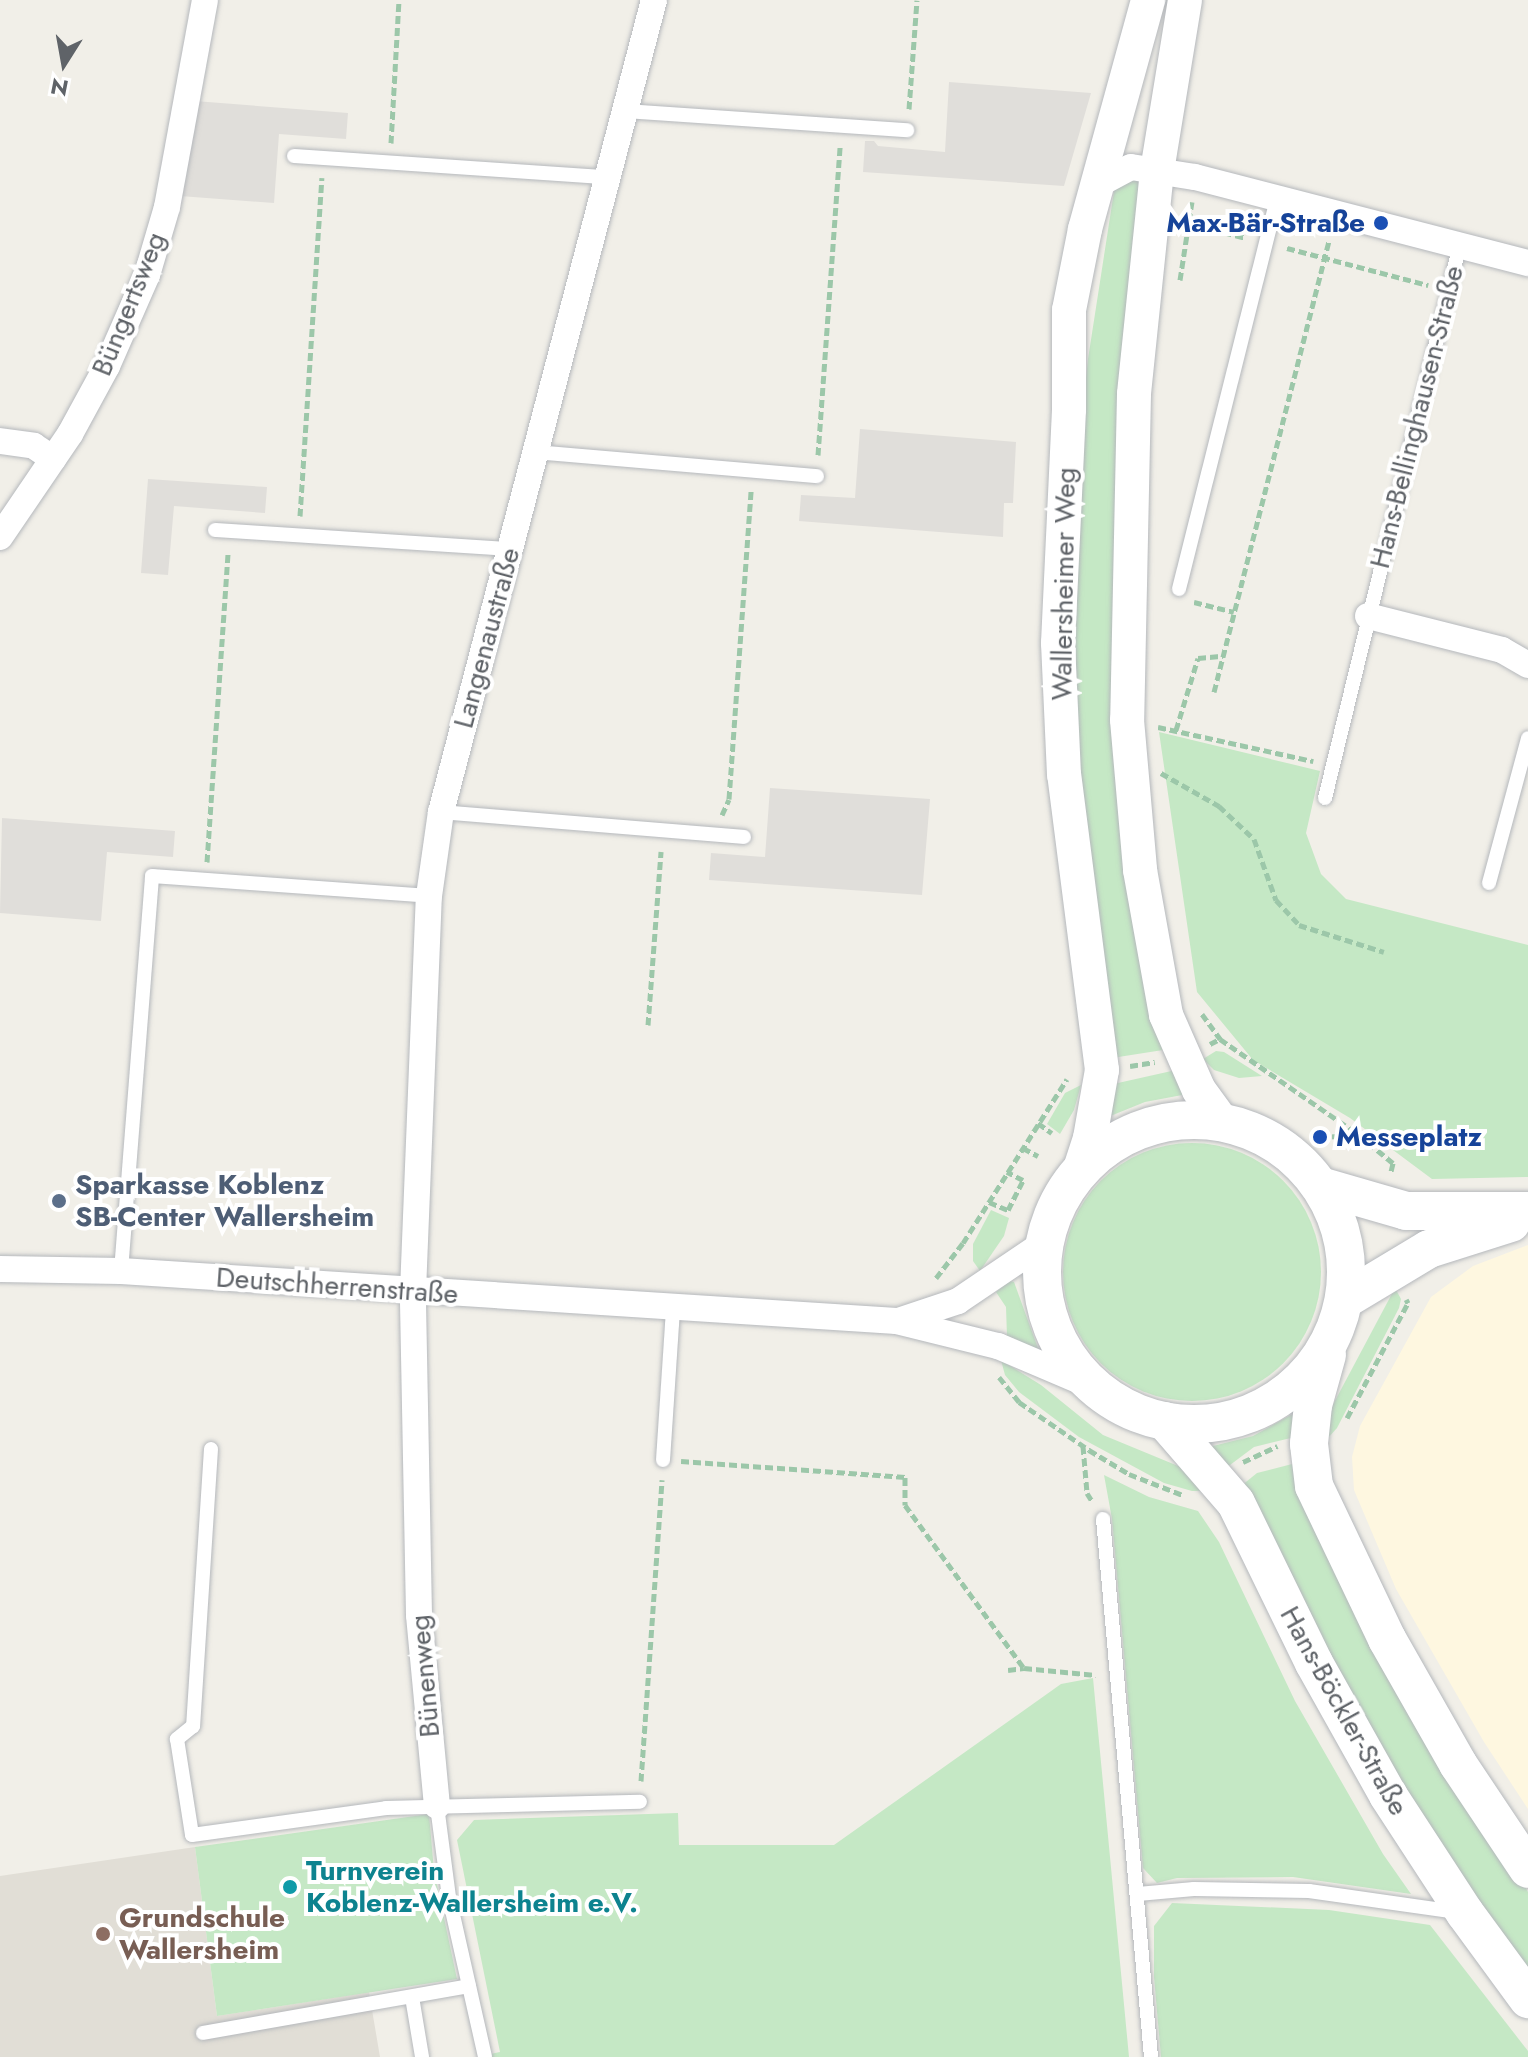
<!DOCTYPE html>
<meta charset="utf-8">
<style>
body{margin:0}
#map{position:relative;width:1528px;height:2057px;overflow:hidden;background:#f1efe8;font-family:Jost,sans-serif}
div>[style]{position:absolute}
.commercial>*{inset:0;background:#fef7e0}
.industrial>*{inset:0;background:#e0deda}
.education>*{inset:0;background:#e1ded6}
.green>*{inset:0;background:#c5e8c5}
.round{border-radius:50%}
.path>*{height:5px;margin-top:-2.5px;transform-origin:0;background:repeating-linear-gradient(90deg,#9cc7a9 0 8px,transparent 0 12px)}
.roads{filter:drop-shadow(0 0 2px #b5b8bc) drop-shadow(0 0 2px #b5b8bc)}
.service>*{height:14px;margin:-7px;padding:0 7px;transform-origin:7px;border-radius:7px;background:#fff}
.minor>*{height:26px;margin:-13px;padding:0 13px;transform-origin:13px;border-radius:13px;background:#fff}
.tertiary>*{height:34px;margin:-17px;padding:0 17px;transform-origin:17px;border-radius:17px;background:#fff}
.secondary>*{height:38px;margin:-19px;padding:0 19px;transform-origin:19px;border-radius:19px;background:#fff}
.secondary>.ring{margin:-19px;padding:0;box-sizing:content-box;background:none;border:38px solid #fff;border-radius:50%}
.dots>*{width:22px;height:22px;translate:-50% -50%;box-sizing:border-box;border:4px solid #fff;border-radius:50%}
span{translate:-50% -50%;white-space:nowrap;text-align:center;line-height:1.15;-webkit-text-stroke:8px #fff;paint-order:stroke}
.transit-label{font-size:28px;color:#164399;font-weight:700}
.right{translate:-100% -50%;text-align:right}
.left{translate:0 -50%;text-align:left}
.street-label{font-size:28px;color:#5f6368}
.service-label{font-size:28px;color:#4e5e75;font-weight:700}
.culture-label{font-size:28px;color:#0d838f;font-weight:700}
.education-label{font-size:28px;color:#785e54;font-weight:700}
.north{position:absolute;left:24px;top:24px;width:80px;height:80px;-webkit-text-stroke:6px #fff;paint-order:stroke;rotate:191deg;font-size:22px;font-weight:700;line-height:32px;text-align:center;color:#5f6368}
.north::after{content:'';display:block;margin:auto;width:28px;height:36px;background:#5f6368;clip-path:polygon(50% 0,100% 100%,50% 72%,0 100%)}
</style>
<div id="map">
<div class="commercial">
<i style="clip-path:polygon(1528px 1245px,1528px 1809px,1484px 1742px,1396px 1589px,1354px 1490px,1352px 1457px,1360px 1426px,1431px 1297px,1473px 1266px)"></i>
</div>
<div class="industrial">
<i style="clip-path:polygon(949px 82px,1091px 93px,1064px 186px,863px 172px,865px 141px,874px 141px,878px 146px,945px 152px)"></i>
<i style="clip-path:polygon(195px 101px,348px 113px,346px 139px,279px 134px,274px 203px,180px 196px)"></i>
<i style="clip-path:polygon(860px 429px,1016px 442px,1013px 503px,1004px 503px,1003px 537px,799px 521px,801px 495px,855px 498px)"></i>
<i style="clip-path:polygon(148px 479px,267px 487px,265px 513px,174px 506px,168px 575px,141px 573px)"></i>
<i style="clip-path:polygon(770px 788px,930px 799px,922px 895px,709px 880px,711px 853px,765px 857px)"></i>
<i style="clip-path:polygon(2px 818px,175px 831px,173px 857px,107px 852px,101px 921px,0 913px)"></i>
</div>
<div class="education">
<i style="clip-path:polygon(195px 1847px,217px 2016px,369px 1992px,380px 2057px,0 2057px,0 1876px)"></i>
</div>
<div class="green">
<i style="clip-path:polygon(1129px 177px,1144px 180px,1119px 544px,1163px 1050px,1112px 1058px,1073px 749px,1074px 490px,1088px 359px,1115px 185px)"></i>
<i style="clip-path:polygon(1159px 732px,1320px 771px,1306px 833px,1321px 874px,1346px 899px,1528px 945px,1528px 1177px,1432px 1179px,1350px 1118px,1253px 1060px,1197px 992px)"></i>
<i style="clip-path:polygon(1216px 1051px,1224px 1052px,1262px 1076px,1239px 1078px,1214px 1070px,1203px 1059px)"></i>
<i style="clip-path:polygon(1176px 1070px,1193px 1093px,1145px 1102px,1098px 1121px,1109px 1085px)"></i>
<i style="clip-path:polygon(1081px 1085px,1074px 1110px,1060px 1134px,1047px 1124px,1065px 1093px)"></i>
<i class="round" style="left:1063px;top:1143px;width:258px;height:258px"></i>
<i style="clip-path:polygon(991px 1210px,1009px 1218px,1004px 1236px,980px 1271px,973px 1261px,973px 1244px)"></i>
<i style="clip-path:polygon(1010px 1281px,1014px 1282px,1039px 1351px,1007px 1337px,1006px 1307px,996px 1292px)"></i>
<i style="clip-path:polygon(1395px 1288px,1401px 1299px,1399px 1308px,1337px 1428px,1328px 1438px,1329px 1412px)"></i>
<i style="clip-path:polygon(1001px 1360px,1041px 1385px,1103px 1435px,1183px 1468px,1206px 1486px,1200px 1491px,1192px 1491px,1164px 1483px,1079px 1437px,1019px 1392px,1005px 1375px)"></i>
<i style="clip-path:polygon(1298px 1411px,1295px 1437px,1254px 1447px,1226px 1468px,1209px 1447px,1253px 1436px)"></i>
<i style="clip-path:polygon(1296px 1463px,1528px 1892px,1528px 1976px,1399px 1787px,1241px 1486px,1257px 1473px)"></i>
<i style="clip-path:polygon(1104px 1475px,1149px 1497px,1198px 1511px,1219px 1542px,1295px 1701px,1383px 1854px,1411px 1894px,1293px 1877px,1177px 1878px,1157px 1883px,1143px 1868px,1112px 1519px)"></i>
<i style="clip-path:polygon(1093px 1678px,1129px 2057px,491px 2057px,490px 2054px,500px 2052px,457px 1840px,474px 1820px,678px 1813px,679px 1845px,834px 1845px,1061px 1684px)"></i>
<i style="clip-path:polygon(429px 1814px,434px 1871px,457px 1979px,217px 2016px,195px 1847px)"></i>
<i style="clip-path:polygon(1172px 1903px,1329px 1910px,1430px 1925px,1528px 2051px,1528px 2057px,1161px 2057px,1154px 1977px,1154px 1926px)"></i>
</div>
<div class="path">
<i style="left:909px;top:109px;width:109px;rotate:-85.8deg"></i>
<i style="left:391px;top:143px;width:143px;rotate:-86.8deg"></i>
<i style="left:1189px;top:223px;width:59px;rotate:14.7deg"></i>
<i style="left:1287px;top:248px;width:146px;rotate:14.7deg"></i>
<i style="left:1180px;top:280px;width:79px;rotate:-81.3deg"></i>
<i style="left:818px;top:455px;width:310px;rotate:-85.9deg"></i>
<i style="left:300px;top:516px;width:339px;rotate:-86.3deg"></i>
<i style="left:1194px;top:602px;width:41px;rotate:14deg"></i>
<i style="left:1214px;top:692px;width:466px;rotate:-75.7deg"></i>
<i style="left:1158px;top:727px;width:159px;rotate:12.4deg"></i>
<i style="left:1176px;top:730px;width:75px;rotate:-73deg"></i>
<i style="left:1198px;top:658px;width:25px;rotate:-5deg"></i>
<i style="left:1161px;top:773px;width:67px;rotate:29.6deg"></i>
<i style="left:1219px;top:806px;width:48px;rotate:43.3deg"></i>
<i style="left:1254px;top:839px;width:65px;rotate:70.2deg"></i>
<i style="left:1276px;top:900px;width:34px;rotate:47deg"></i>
<i style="left:1299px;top:925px;width:89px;rotate:17.6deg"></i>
<i style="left:722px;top:815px;width:17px;rotate:-66deg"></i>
<i style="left:729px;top:799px;width:309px;rotate:-85.9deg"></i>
<i style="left:207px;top:862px;width:311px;rotate:-86.1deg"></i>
<i style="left:1202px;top:1014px;width:31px;rotate:54deg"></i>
<i style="left:648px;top:1025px;width:174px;rotate:-85.7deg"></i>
<i style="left:1210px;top:1044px;width:11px;rotate:-27deg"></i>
<i style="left:1220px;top:1039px;width:169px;rotate:34.6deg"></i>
<i style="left:1359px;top:1135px;width:44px;rotate:39.5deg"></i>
<i style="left:1393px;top:1163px;width:9px;rotate:103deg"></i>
<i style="left:1130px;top:1066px;width:25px;rotate:-9deg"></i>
<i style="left:1038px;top:1123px;width:17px;rotate:36deg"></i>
<i style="left:1320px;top:1137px;width:39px;rotate:-3deg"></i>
<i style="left:1023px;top:1148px;width:17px;rotate:28deg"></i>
<i style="left:989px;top:1202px;width:21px;rotate:23deg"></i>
<i style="left:1008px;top:1210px;width:34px;rotate:-63deg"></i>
<i style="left:1023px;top:1180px;width:18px;rotate:-153deg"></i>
<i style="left:936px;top:1278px;width:44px;rotate:-52.4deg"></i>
<i style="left:963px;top:1243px;width:194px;rotate:-57.6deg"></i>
<i style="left:999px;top:1377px;width:32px;rotate:51deg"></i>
<i style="left:1019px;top:1402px;width:85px;rotate:34.4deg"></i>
<i style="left:1089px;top:1450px;width:47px;rotate:31deg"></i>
<i style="left:1129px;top:1474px;width:58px;rotate:21.3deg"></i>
<i style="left:1347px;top:1418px;width:130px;rotate:-62.1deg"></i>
<i style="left:1408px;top:1303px;width:4px;rotate:-117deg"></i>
<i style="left:1083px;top:1446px;width:47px;rotate:85.1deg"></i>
<i style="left:1087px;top:1493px;width:9px;rotate:58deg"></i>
<i style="left:681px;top:1461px;width:225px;rotate:4.1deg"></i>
<i style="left:905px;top:1477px;width:28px;rotate:90deg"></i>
<i style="left:905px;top:1505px;width:202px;rotate:53.9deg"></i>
<i style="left:1024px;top:1668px;width:72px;rotate:5.6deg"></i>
<i style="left:1243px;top:1462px;width:38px;rotate:-25deg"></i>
<i style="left:1008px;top:1670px;width:16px;rotate:-7deg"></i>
<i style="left:641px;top:1781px;width:302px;rotate:-86deg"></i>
</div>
<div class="roads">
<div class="service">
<i style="left:625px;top:111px;width:283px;rotate:3.9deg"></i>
<i style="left:294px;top:156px;width:313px;rotate:3.9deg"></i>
<i style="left:536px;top:452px;width:282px;rotate:4.9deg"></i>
<i style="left:215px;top:530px;width:297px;rotate:3.7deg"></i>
<i style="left:1179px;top:589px;width:406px;rotate:-75.9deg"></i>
<i style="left:1325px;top:798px;width:570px;rotate:-76.3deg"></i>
<i style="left:441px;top:812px;width:304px;rotate:4.7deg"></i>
<i style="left:1489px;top:883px;width:150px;rotate:-74.9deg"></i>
<i style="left:121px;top:1271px;width:396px;rotate:-85.5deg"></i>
<i style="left:152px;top:876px;width:278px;rotate:4.1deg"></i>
<i style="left:211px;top:1449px;width:278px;rotate:93.7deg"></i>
<i style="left:193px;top:1726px;width:21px;rotate:141deg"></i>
<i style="left:177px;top:1739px;width:97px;rotate:81.1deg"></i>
<i style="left:192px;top:1835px;width:196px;rotate:-7.9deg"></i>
<i style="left:386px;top:1808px;width:254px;rotate:-1.4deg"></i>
<i style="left:663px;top:1460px;width:152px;rotate:-86.2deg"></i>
<i style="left:1103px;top:1519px;width:540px;rotate:84.9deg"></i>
<i style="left:437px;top:1806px;width:92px;rotate:82.5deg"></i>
<i style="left:449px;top:1897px;width:164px;rotate:77.3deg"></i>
<i style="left:1138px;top:1894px;width:56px;rotate:-5.1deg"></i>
<i style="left:1194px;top:1889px;width:115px;rotate:1deg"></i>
<i style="left:1309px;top:1891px;width:148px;rotate:8.1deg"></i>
<i style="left:412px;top:1997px;width:61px;rotate:80.5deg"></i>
<i style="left:203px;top:2033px;width:270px;rotate:-10deg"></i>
</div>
<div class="minor">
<i style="left:1099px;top:184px;width:36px;rotate:-28deg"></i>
<i style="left:1131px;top:167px;width:65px;rotate:8.9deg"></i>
<i style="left:1195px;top:177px;width:344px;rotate:14.5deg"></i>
<i style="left:0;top:441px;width:34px;rotate:8deg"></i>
<i style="left:34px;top:446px;width:23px;rotate:34deg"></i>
<i style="left:0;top:537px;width:125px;rotate:-55.8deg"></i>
<i style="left:70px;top:434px;width:77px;rotate:-61.4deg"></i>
<i style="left:107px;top:366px;width:99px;rotate:-66.3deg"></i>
<i style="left:147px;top:275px;width:71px;rotate:-73.6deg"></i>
<i style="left:167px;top:207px;width:210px;rotate:-79.6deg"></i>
<i style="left:1368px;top:616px;width:138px;rotate:14.2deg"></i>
<i style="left:1502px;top:650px;width:30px;rotate:30deg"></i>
<i style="left:0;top:1269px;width:121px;rotate:0.9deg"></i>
<i style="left:121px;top:1271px;width:777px;rotate:3.69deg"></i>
<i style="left:896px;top:1321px;width:105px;rotate:13.8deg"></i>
<i style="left:998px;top:1346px;width:104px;rotate:23.1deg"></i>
<i style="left:901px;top:1320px;width:60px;rotate:-18.4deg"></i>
<i style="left:958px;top:1301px;width:104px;rotate:-34deg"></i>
<i style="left:437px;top:1806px;width:192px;rotate:-95.4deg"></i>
<i style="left:419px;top:1615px;width:324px;rotate:-91.1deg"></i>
<i style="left:413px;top:1291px;width:395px;rotate:-87.7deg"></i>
<i style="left:429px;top:896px;width:85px;rotate:-81.9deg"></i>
<i style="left:441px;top:812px;width:839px;rotate:-75.3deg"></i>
</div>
<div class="tertiary">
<i style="left:1185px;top:0;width:173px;rotate:99.3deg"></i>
<i style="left:1157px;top:171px;width:224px;rotate:95.9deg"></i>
<i style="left:1134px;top:394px;width:326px;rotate:91.2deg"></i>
<i style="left:1127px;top:720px;width:151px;rotate:85deg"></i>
<i style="left:1140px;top:870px;width:147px;rotate:79.8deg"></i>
<i style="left:1166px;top:1015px;width:82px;rotate:66.3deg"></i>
<i style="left:1199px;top:1090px;width:39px;rotate:54deg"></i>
<i style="left:1079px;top:1172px;width:36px;rotate:-72deg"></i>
<i style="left:1090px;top:1138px;width:69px;rotate:-80deg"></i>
<i style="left:1102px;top:1070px;width:297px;rotate:-97.3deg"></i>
<i style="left:1064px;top:775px;width:132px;rotate:-92.6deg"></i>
<i style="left:1058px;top:643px;width:233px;rotate:-87.3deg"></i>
<i style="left:1069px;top:410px;width:100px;rotate:-90deg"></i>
<i style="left:1069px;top:310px;width:83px;rotate:-78.8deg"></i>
<i style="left:1085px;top:229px;width:238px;rotate:-74.6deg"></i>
</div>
<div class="secondary">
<i class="ring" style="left:1042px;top:1120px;width:266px;height:266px"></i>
<i style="left:1320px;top:1186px;width:90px;rotate:16.2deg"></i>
<i style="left:1406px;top:1211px;width:122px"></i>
<i style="left:1344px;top:1300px;width:99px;rotate:-31deg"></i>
<i style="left:1429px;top:1249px;width:86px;rotate:-17.6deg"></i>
<i style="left:1327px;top:1355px;width:52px;rotate:105.6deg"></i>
<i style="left:1313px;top:1405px;width:39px;rotate:96deg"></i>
<i style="left:1309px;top:1444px;width:42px;rotate:83.2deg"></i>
<i style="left:1314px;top:1486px;width:170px;rotate:64.5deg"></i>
<i style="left:1387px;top:1639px;width:144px;rotate:60.4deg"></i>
<i style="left:1458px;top:1764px;width:126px;rotate:56.3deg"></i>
<i style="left:1165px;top:1421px;width:108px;rotate:49.1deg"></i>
<i style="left:1236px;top:1503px;width:178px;rotate:64deg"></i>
<i style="left:1314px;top:1663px;width:151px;rotate:60.7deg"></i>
<i style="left:1388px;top:1795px;width:141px;rotate:56.9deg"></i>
<i style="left:1465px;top:1913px;width:107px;rotate:53.8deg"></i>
</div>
</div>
<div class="dots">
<i style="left:1381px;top:223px;background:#1a4fb4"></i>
<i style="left:1320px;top:1137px;background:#1a4fb4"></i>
<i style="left:59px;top:1201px;background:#5c6f8a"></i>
<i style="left:290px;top:1887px;background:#0f9aa8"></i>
<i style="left:103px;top:1934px;background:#8d6e63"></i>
</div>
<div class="transit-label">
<span class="right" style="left:1365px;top:223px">Max-Bär-Straße</span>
<span class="left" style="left:1336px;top:1137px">Messeplatz</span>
</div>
<div class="street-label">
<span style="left:129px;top:304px;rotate:-68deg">Büngertsweg</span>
<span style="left:1417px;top:417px;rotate:-76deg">Hans-Bellinghausen-Straße</span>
<span style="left:1064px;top:584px;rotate:-89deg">Wallersheimer Weg</span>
<span style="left:487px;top:638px;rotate:-75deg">Langenaustraße</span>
<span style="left:337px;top:1286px;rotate:4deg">Deutschherrenstraße</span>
<span style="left:425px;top:1676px;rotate:-95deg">Bünenweg</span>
<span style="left:1344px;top:1711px;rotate:61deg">Hans-Böckler-Straße</span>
</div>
<div class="service-label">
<span class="left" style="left:75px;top:1201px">Sparkasse Koblenz<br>SB-Center Wallersheim</span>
</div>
<div class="culture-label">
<span class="left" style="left:306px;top:1887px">Turnverein<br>Koblenz-Wallersheim e.V.</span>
</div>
<div class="education-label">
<span class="left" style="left:119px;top:1934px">Grundschule<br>Wallersheim</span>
</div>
<div class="north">N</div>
</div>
